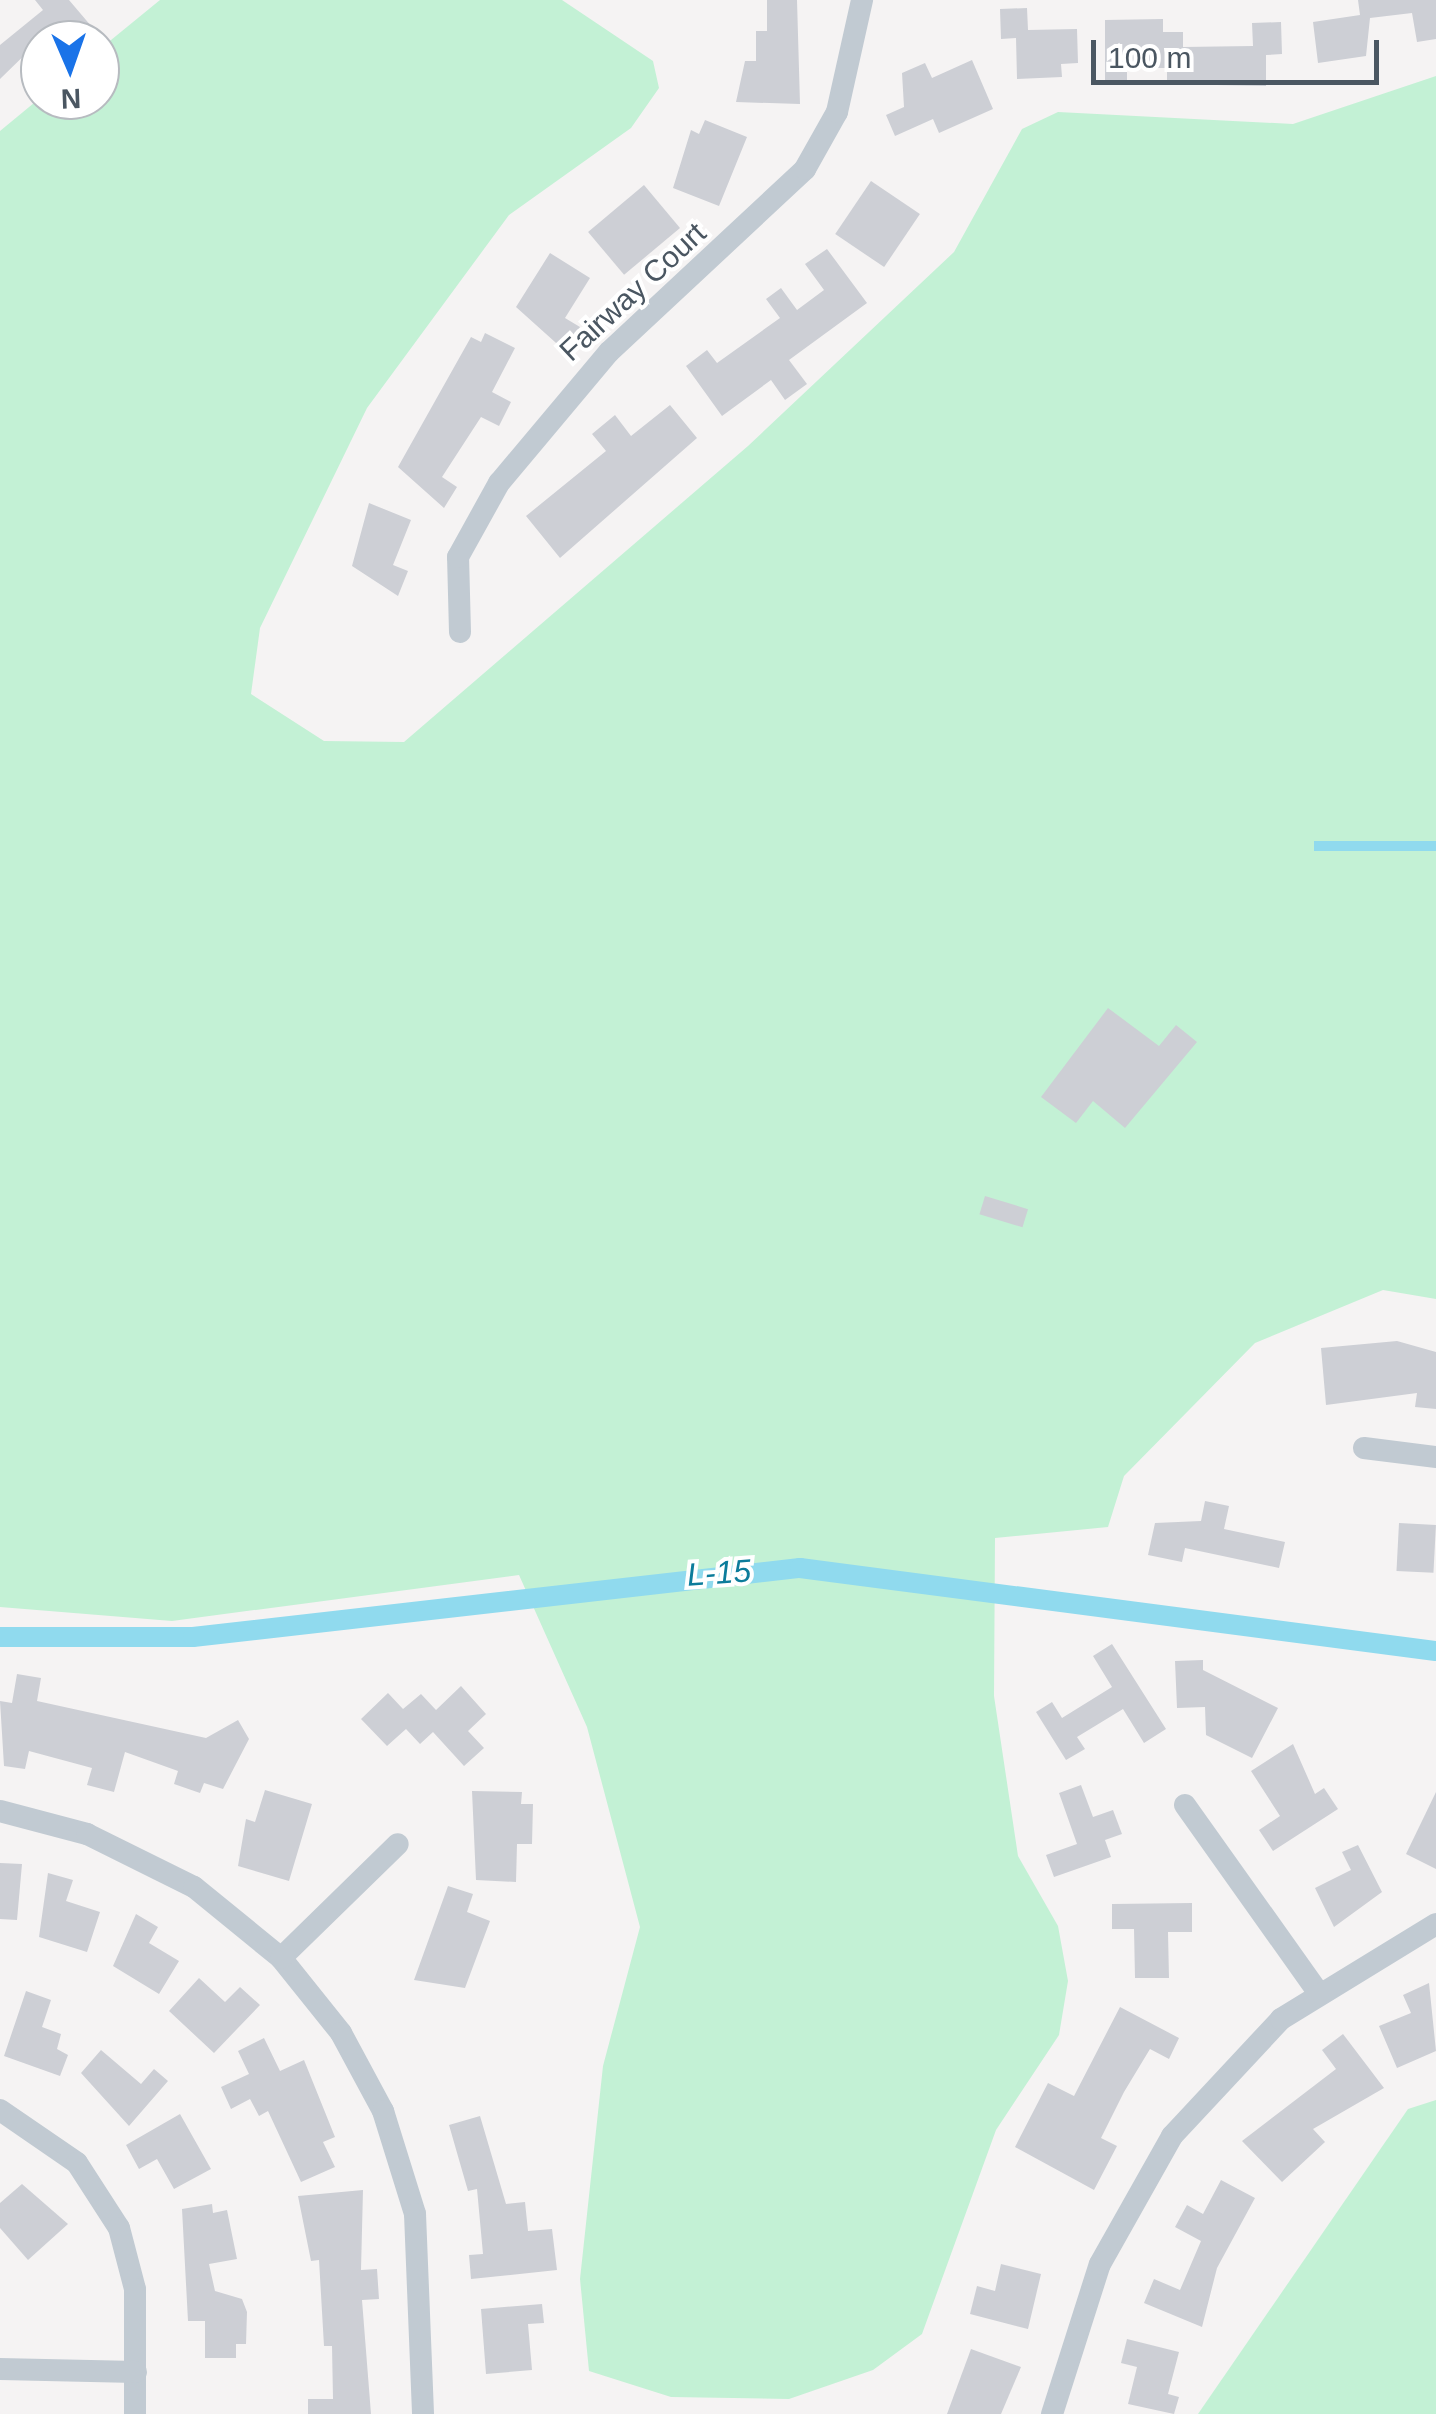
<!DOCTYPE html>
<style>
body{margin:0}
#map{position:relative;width:1436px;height:2414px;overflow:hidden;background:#f5f3f3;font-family:Arial,sans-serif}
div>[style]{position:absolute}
.green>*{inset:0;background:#c3f1d5}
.water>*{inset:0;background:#90daee;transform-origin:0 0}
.canal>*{height:20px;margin:-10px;padding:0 10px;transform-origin:10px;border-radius:10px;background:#90daee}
.building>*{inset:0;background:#cdcfd5;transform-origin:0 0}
.minor>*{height:22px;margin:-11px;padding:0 11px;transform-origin:11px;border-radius:11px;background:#c1cad2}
span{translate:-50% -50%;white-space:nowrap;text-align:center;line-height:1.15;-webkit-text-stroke:8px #fff;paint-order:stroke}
.street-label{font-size:30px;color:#4a5661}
.water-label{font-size:32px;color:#0c7c9b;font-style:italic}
.north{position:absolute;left:20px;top:20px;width:100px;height:100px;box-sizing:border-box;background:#fff;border:2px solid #b7bbc0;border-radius:50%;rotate:178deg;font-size:28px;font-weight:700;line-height:40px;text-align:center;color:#4a5661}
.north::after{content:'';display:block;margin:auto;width:35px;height:45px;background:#1a73e8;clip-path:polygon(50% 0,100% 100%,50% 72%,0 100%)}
.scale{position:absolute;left:1091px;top:40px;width:288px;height:45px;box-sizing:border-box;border:5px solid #4a5661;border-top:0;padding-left:12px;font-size:30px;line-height:35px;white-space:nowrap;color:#4a5661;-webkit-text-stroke:8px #fff;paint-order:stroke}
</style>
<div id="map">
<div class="green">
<i style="clip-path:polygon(160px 0,562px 0,653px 61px,659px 88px,631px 128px,509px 215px,367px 408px,260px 628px,251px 694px,324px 741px,404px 742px,748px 446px,954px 252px,1022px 129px,1058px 112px,1293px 124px,1436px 76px,1436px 1299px,1383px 1290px,1255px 1343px,1124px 1476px,1108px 1527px,995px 1538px,994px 1696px,1018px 1856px,1058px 1926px,1068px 1981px,1059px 2035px,996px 2130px,922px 2334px,873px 2370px,789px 2399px,671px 2397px,589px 2371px,580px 2279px,603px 2066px,640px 1927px,587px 1727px,519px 1575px,172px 1621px,0 1607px,0 131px,40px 98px,100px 100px,100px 49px)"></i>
<i style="clip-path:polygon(1436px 2100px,1436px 2414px,1198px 2414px,1408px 2109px)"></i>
</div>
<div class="water">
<i style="left:1436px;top:841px;width:10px;height:122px;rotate:90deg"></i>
</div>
<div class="canal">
<i style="left:0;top:1637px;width:193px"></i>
<i style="left:193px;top:1637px;width:611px;rotate:-6.49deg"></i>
<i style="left:800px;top:1568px;width:641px;rotate:7.44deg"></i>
</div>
<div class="building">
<i style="clip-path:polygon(35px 0,69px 0,103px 40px,40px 40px,0 79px,0 45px,43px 10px)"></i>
<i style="clip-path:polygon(767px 0,797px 0,800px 104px,736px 102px,745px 61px,756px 61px,756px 31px,767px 31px)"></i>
<i style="clip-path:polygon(1358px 0,1436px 0,1436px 39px,1417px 42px,1412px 13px,1370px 18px,1366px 56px,1318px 63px,1313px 22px,1360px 15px)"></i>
<i style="clip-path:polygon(1027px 8px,1028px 30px,1077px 29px,1078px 63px,1061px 64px,1062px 77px,1017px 79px,1016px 38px,1001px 39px,1000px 9px)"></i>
<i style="clip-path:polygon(1163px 19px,1163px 32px,1183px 32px,1183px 47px,1253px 46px,1252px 23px,1281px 22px,1282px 54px,1266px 55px,1266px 86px,1167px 84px,1167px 68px,1127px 68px,1127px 83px,1105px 84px,1105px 20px)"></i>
<i style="clip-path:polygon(972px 60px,993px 109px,939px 133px,933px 119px,895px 136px,886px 115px,904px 107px,902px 73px,925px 63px,932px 78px)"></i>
<i style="clip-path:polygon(705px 120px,747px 137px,719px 206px,673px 188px,691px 130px,699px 134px)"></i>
<i style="left:871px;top:181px;width:59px;height:64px;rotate:34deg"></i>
<i style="left:644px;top:185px;width:56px;height:73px;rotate:50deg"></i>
<i style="clip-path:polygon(827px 249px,867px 303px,789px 360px,807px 384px,785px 400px,771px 380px,722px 416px,686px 366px,707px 350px,717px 363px,780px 318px,766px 299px,781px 288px,797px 310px,824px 290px,805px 264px)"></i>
<i style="clip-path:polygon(550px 253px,590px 278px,565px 318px,580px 327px,565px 351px,516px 307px)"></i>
<i style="clip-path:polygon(485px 333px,515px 348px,492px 392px,511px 402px,499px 426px,481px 417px,442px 477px,457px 487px,444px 508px,398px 467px,471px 337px,481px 342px)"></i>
<i style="clip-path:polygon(670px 405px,697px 438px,560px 558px,526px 516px,606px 451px,592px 434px,615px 415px,631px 436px)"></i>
<i style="clip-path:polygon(369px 503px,411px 520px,393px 565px,408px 571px,398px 596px,352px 566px)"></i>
<i style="clip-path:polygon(1108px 1008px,1159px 1046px,1176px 1025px,1197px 1042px,1125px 1128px,1093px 1101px,1076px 1123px,1041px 1097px)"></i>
<i style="left:985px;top:1196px;width:45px;height:19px;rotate:17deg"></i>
<i style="clip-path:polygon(1397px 1341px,1436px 1352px,1436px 1409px,1415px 1407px,1417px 1393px,1326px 1405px,1321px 1348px)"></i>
<i style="clip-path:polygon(1205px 1501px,1229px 1506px,1224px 1529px,1285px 1542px,1279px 1568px,1185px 1548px,1182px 1562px,1148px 1555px,1155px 1523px,1201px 1521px)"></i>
<i style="left:1399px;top:1523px;width:37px;height:48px;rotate:3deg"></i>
<i style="clip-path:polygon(1112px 1644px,1166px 1729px,1144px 1743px,1123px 1709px,1077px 1737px,1085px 1749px,1066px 1760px,1036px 1712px,1052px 1702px,1062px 1718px,1112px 1687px,1093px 1656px)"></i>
<i style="clip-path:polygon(1203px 1660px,1203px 1670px,1278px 1708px,1252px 1758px,1206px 1735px,1205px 1707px,1177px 1708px,1175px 1661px)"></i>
<i style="clip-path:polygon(17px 1674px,41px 1678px,37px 1701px,206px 1738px,238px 1720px,249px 1739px,223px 1789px,204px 1783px,200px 1793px,174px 1784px,178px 1771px,125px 1752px,114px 1792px,87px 1785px,92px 1768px,29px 1751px,25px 1769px,4px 1766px,0 1701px,12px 1703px)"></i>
<i style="clip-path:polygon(461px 1686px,486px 1714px,468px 1731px,484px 1748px,464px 1766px,433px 1732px,420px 1744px,406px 1729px,387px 1746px,361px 1719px,388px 1693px,403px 1709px,421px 1694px,436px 1710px)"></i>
<i style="clip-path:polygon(1293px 1744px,1315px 1794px,1324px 1788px,1338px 1809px,1273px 1851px,1259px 1830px,1280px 1816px,1251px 1771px)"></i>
<i style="clip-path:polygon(1081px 1785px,1093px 1817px,1113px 1810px,1122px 1834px,1105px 1840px,1111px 1857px,1054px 1877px,1046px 1855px,1077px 1844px,1059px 1793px)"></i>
<i style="clip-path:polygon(265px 1790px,312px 1804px,289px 1881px,238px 1866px,246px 1819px,255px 1822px)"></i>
<i style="clip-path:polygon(472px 1791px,522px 1792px,521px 1804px,533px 1804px,532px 1844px,517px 1844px,516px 1882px,476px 1880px)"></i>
<i style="clip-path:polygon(1436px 1792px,1436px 1869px,1406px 1854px)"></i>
<i style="clip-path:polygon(1358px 1845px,1382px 1892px,1334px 1927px,1315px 1888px,1351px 1870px,1342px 1852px)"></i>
<i style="clip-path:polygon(0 1863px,22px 1864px,17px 1920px,0 1919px)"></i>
<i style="clip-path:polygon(48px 1873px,73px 1880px,66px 1901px,100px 1912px,87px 1952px,39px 1937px)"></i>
<i style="clip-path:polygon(448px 1886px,473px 1894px,467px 1912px,490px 1921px,465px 1988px,414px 1980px)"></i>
<i style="clip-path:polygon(1192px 1903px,1192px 1932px,1168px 1932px,1169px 1978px,1135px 1978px,1134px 1929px,1112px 1929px,1112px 1904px)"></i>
<i style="clip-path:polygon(136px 1914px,158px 1927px,149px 1943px,179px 1961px,159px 1994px,113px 1966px)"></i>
<i style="clip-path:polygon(199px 1978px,225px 2002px,240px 1987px,260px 2005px,214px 2053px,169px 2011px)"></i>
<i style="clip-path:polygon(1429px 1983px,1436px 2051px,1397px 2068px,1379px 2026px,1411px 2013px,1403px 1995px)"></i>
<i style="clip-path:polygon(26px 1991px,51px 2000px,42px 2027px,61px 2034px,57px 2049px,68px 2055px,60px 2076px,4px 2056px)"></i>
<i style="clip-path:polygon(1120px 2007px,1179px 2038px,1169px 2059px,1150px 2049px,1124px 2092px,1101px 2138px,1117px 2146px,1094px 2190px,1015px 2147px,1048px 2083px,1074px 2096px)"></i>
<i style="clip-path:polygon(1343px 2034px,1384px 2088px,1313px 2129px,1325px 2142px,1282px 2182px,1242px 2141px,1336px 2069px,1322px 2050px)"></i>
<i style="clip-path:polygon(264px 2038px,280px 2071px,304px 2060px,335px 2137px,323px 2142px,335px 2167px,301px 2182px,268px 2111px,259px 2116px,250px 2099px,231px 2109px,221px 2087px,249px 2074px,238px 2051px)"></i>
<i style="clip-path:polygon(101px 2050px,141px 2084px,154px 2069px,168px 2081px,129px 2126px,81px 2073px)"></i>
<i style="clip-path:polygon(180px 2114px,211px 2169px,174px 2189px,157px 2159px,139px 2169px,126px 2145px)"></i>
<i style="clip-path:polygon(480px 2116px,506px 2204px,525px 2202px,528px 2231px,552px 2229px,557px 2270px,471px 2279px,469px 2255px,483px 2254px,477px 2189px,468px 2191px,449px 2125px)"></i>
<i style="clip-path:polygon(1221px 2180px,1255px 2198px,1217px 2268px,1202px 2327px,1144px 2303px,1154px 2279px,1180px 2290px,1201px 2241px,1175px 2227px,1187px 2205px,1203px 2214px)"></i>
<i style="clip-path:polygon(22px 2184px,68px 2224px,28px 2260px,0 2228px,0 2203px)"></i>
<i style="clip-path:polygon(363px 2190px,361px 2270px,377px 2269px,379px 2299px,362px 2300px,371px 2414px,308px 2414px,308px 2399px,333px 2399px,332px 2346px,324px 2346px,319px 2260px,311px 2261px,298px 2196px)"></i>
<i style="clip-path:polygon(212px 2204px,213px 2213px,227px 2210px,237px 2259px,209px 2264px,215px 2291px,242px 2299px,247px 2312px,246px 2344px,236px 2344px,236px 2358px,205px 2358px,205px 2321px,188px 2321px,182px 2209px)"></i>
<i style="clip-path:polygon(1001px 2264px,1041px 2274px,1028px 2329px,970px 2314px,977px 2286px,995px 2291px)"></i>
<i style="clip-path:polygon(542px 2304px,544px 2323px,528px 2324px,532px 2370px,486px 2374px,481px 2309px)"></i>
<i style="clip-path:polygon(1127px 2339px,1179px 2352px,1168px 2394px,1179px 2397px,1174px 2414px,1128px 2404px,1137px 2367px,1121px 2363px)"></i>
<i style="clip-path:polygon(971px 2349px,1021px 2367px,1001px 2414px,947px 2414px)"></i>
</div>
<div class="minor">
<i style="left:460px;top:632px;width:75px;rotate:-91.5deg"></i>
<i style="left:458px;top:557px;width:85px;rotate:-61deg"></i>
<i style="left:499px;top:483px;width:171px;rotate:-50deg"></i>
<i style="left:609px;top:352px;width:268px;rotate:-43deg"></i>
<i style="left:805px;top:169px;width:65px;rotate:-60.7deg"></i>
<i style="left:837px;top:112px;width:115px;rotate:-77.4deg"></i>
<i style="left:1364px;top:1448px;width:73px;rotate:7.1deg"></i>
<i style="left:1185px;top:1805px;width:228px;rotate:54.6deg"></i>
<i style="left:0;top:1811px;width:90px;rotate:14.8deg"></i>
<i style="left:87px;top:1834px;width:119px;rotate:26.4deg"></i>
<i style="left:194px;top:1887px;width:112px;rotate:39.2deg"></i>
<i style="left:281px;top:1958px;width:96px;rotate:51.3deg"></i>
<i style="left:341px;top:2033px;width:89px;rotate:61.7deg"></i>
<i style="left:383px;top:2111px;width:108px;rotate:72.7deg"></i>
<i style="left:415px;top:2214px;width:200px;rotate:87.7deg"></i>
<i style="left:281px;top:1958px;width:163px;rotate:-44.3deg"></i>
<i style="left:0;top:2110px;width:93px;rotate:34.5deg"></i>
<i style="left:77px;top:2163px;width:77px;rotate:57.1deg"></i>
<i style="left:119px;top:2228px;width:63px;rotate:75.3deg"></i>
<i style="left:135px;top:2289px;width:125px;rotate:90deg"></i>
<i style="left:0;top:2369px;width:136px;rotate:1.3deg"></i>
<i style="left:1052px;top:2414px;width:157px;rotate:-72.3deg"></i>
<i style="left:1100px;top:2264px;width:147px;rotate:-60.6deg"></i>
<i style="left:1172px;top:2136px;width:160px;rotate:-47deg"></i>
<i style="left:1281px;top:2019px;width:182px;rotate:-31.5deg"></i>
</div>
<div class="street-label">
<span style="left:633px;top:292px;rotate:-43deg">Fairway Court</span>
</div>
<div class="water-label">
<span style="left:719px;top:1573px;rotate:-4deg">L-15</span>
</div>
<div class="north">N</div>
<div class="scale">100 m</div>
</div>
